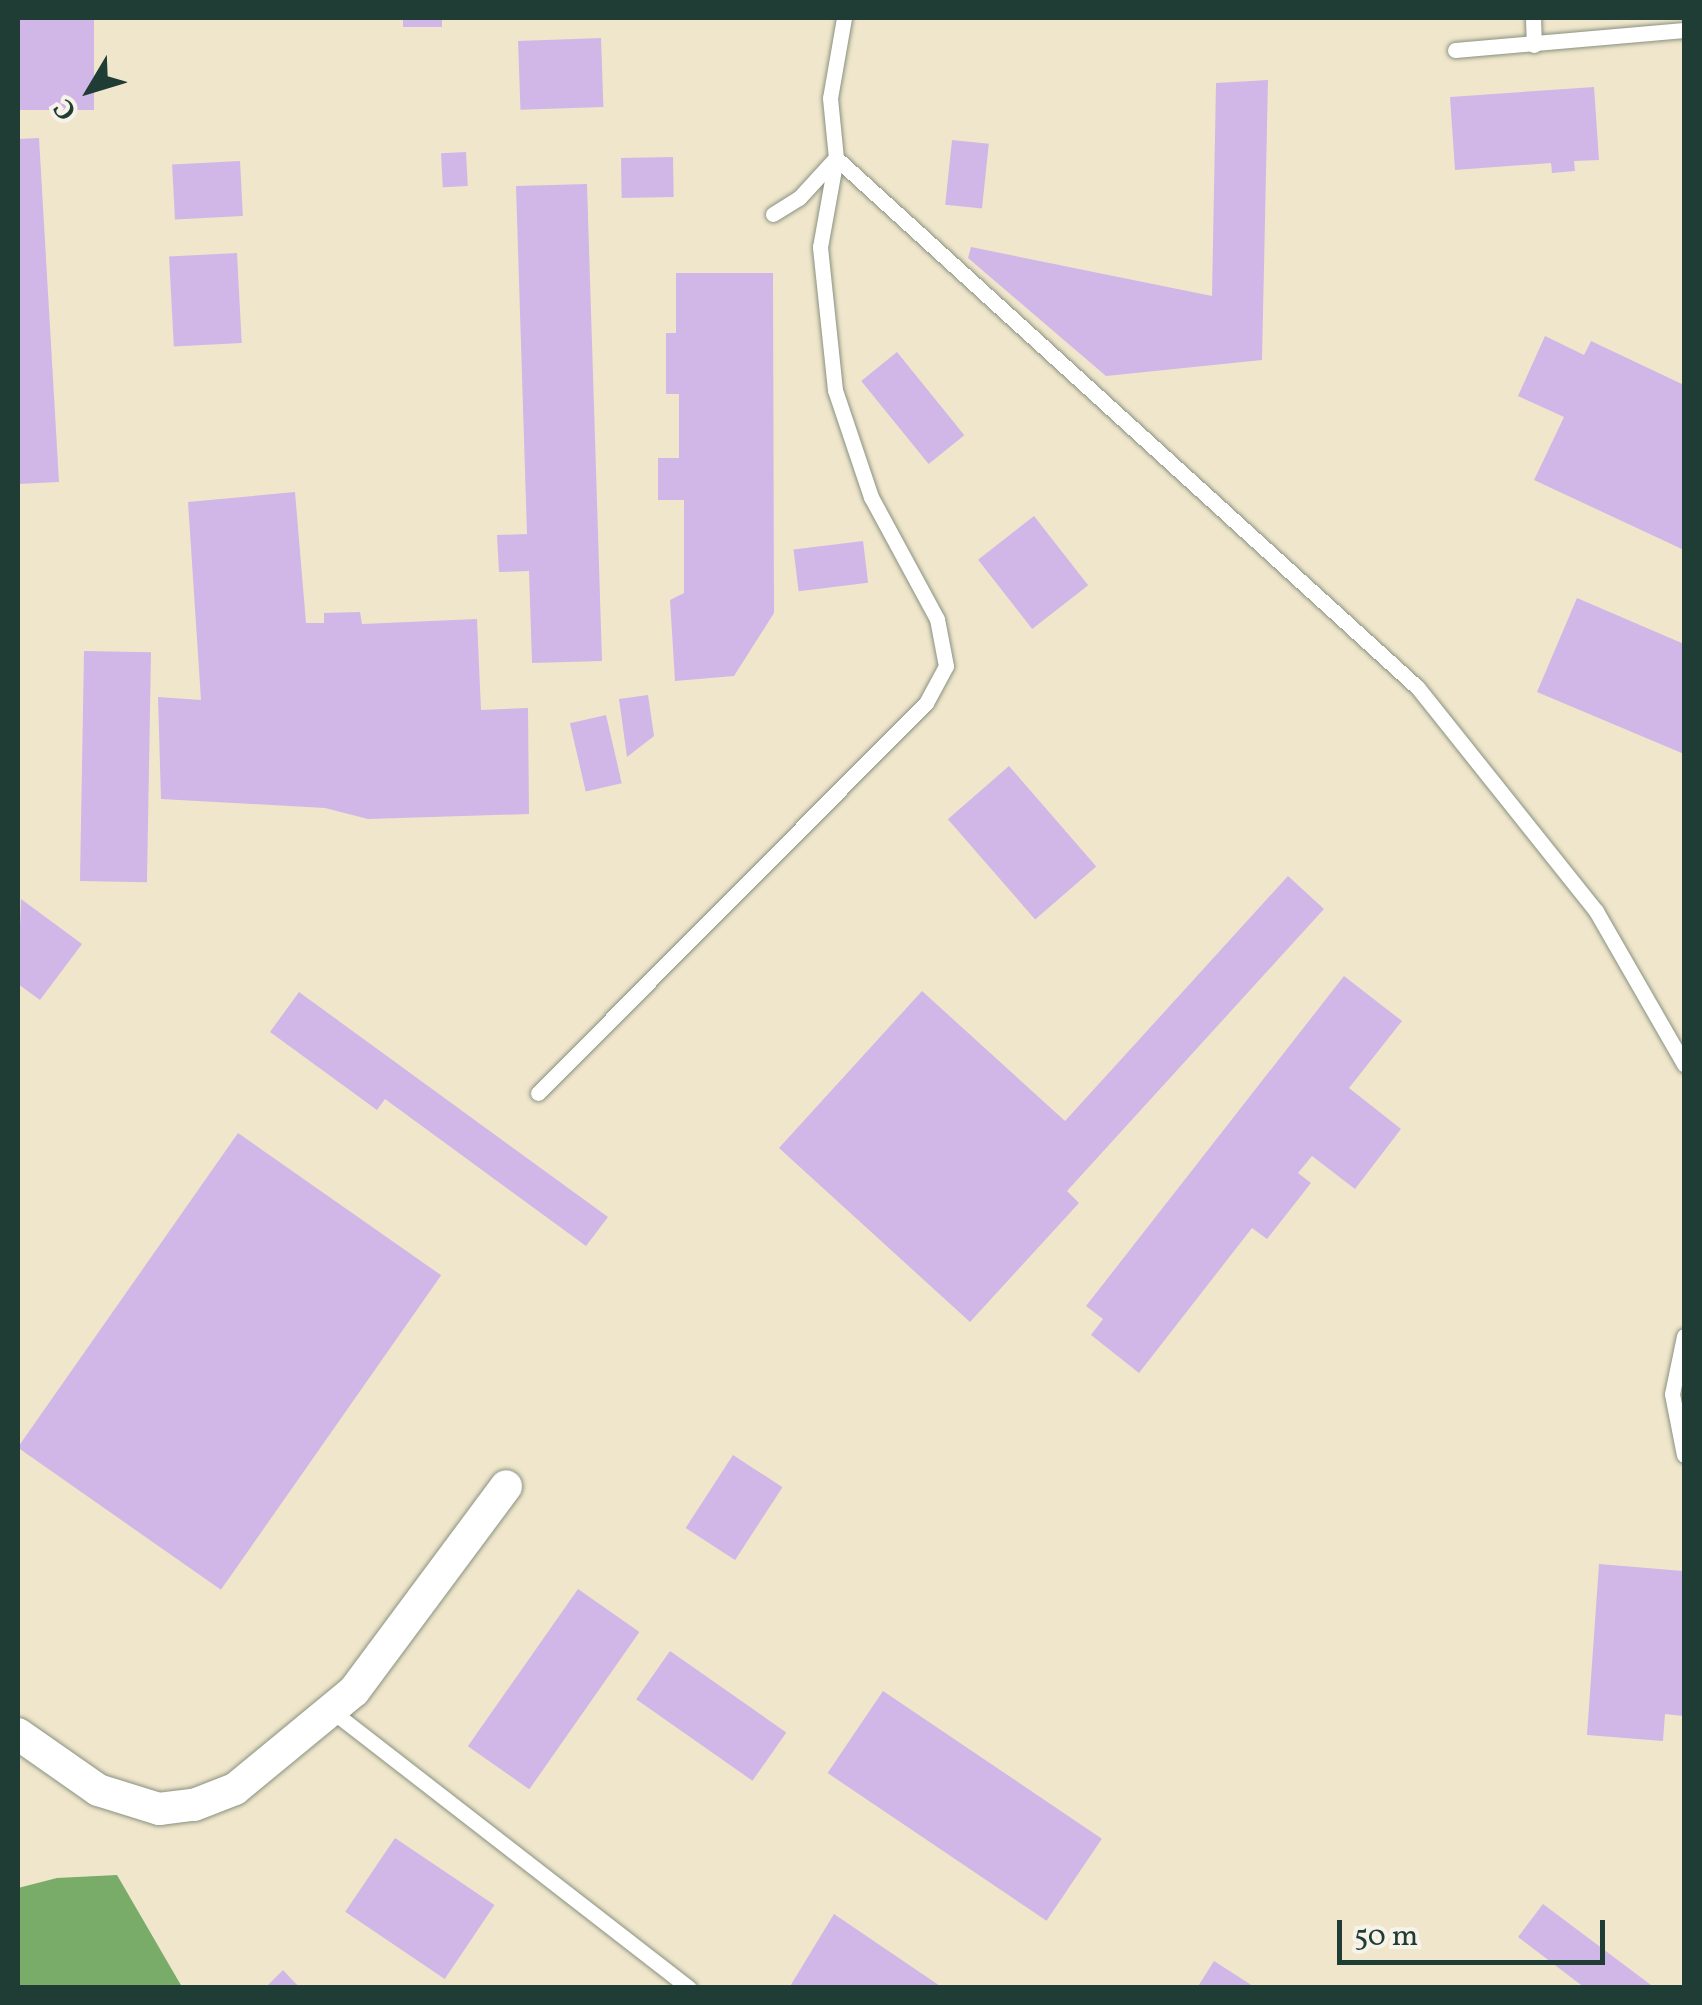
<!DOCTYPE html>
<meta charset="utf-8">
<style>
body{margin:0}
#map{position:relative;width:1702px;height:2005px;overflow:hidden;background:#f0e6cb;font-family:Vollkorn,serif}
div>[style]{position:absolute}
.forest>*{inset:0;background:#78ac68}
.building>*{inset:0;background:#d0b7e8;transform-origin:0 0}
.roads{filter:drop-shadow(0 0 2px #889280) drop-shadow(0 0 2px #889280)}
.service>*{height:15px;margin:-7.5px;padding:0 7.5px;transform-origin:7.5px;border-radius:7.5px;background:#fff}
.minor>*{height:32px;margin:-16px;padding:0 16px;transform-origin:16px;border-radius:16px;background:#fff}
span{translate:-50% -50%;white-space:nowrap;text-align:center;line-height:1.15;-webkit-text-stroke:8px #f7f3e8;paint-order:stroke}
.frame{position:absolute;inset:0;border:20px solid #1f3d34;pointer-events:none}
.north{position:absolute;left:40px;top:40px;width:100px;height:100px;-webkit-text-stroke:8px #f7f3e8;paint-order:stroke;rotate:232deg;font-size:28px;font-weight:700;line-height:40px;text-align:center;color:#1f3d34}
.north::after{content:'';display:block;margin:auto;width:35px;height:45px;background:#1f3d34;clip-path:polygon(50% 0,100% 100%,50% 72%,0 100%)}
.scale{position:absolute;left:1337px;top:1920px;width:268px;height:45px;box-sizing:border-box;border:5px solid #1f3d34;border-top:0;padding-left:12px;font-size:30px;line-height:35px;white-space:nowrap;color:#1f3d34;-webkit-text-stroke:8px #f7f3e8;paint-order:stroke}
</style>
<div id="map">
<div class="forest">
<i style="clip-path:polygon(117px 1875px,182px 1987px,18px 1987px,18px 1888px,57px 1878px)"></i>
</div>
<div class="building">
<i style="left:18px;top:18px;width:76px;height:92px"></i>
<i style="left:403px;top:18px;width:39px;height:9px"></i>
<i style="left:601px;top:38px;width:69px;height:83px;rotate:88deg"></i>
<i style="clip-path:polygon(1268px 80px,1262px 360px,1106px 376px,968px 258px,971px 247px,1212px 296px,1216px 83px)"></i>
<i style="clip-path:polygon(1594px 87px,1599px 160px,1574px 161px,1575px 171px,1552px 173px,1551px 163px,1455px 170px,1450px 97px)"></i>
<i style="clip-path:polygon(39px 138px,59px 482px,18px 484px,18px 139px)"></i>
<i style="left:952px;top:140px;width:37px;height:65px;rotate:6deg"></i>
<i style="left:466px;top:152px;width:34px;height:25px;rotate:87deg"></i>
<i style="left:673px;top:157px;width:40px;height:52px;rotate:89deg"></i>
<i style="left:240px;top:161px;width:55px;height:68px;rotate:87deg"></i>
<i style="clip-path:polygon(587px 184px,602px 661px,532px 663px,529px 571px,499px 572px,497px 535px,527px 534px,516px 186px)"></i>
<i style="left:237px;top:253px;width:90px;height:68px;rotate:87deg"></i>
<i style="clip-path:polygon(676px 273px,773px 273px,774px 613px,734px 676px,675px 681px,670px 600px,684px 593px,684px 500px,658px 500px,658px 458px,679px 458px,679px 394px,666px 394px,666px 333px,676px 333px)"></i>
<i style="clip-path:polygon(1545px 336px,1584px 355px,1591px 341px,1684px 385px,1684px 550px,1534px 480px,1564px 417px,1518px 396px)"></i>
<i style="left:897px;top:352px;width:107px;height:46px;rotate:51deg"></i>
<i style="clip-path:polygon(295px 492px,306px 623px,324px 623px,324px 613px,360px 612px,362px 624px,477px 619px,481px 710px,528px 708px,529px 814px,368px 819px,325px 808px,161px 799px,158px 697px,201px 700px,188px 502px)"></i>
<i style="left:1034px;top:516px;width:88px;height:71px;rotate:52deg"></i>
<i style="left:863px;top:541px;width:42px;height:70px;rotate:83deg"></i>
<i style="clip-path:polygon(1577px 598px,1684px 644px,1684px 754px,1537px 692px)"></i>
<i style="left:84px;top:651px;width:67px;height:230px;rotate:1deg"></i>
<i style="clip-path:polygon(648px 695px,654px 736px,627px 757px,619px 699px)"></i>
<i style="left:606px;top:715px;width:70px;height:37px;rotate:77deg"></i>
<i style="left:1009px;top:766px;width:133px;height:81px;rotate:49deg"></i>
<i style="clip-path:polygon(1288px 876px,1324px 909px,1067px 1191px,1079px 1203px,970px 1322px,779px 1148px,922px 991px,1065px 1121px)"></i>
<i style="clip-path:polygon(21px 899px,82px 944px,40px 1000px,18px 984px)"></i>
<i style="clip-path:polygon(1344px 976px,1402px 1021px,1349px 1088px,1401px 1129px,1355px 1189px,1312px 1156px,1298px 1173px,1311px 1183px,1267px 1239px,1252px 1228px,1139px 1373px,1091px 1335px,1103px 1319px,1086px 1306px)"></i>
<i style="clip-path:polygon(299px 992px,608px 1217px,586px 1246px,385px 1099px,377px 1110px,270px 1032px)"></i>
<i style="left:238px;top:1133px;width:248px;height:384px;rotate:35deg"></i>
<i style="left:733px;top:1455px;width:59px;height:87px;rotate:33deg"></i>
<i style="clip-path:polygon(1599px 1564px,1683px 1571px,1684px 1716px,1665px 1714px,1663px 1741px,1587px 1735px)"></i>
<i style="left:578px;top:1589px;width:75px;height:192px;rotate:35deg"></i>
<i style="left:670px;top:1651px;width:142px;height:59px;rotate:35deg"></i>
<i style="left:883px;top:1691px;width:264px;height:99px;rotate:34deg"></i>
<i style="left:395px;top:1838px;width:120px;height:89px;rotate:34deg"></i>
<i style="clip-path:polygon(1543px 1904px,1655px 1988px,1585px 1988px,1518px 1937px)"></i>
<i style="clip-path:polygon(834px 1914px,943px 1988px,789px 1988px)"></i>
<i style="clip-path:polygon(1214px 1961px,1256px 1988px,1197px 1988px)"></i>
<i style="clip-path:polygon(283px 1970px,300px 1988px,265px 1988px)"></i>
</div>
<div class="roads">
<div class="service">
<i style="left:844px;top:18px;width:81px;rotate:99.9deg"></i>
<i style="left:830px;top:98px;width:60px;rotate:84.3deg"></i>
<i style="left:836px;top:158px;width:787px;rotate:42.32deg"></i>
<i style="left:1418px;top:688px;width:285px;rotate:51.4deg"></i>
<i style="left:1596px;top:911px;width:177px;rotate:60.1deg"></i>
<i style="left:1533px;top:18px;width:27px;rotate:88deg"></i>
<i style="left:1455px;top:50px;width:230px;rotate:-5deg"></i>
<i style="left:773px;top:214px;width:31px;rotate:-32deg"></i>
<i style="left:799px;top:198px;width:50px;rotate:-47.4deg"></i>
<i style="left:538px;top:1093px;width:550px;rotate:-45.15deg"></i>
<i style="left:926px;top:703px;width:42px;rotate:-61.6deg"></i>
<i style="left:946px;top:666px;width:48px;rotate:-100.8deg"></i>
<i style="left:937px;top:619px;width:139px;rotate:-118.4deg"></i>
<i style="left:871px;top:497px;width:113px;rotate:-108.6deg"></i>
<i style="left:835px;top:390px;width:144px;rotate:-96deg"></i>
<i style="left:820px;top:247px;width:90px;rotate:-79.8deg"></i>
<i style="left:1684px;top:1336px;width:59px;rotate:101.7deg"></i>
<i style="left:1672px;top:1394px;width:62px;rotate:78.9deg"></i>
<i style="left:332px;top:1711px;width:452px;rotate:37.8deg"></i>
</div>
<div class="minor">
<i style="left:18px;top:1734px;width:98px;rotate:35deg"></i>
<i style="left:98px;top:1790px;width:64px;rotate:17.3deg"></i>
<i style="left:159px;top:1809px;width:35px;rotate:-7deg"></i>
<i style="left:194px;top:1805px;width:44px;rotate:-21.3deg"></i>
<i style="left:235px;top:1789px;width:154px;rotate:-39.5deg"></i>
<i style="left:354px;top:1691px;width:255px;rotate:-53.4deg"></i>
</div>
</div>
<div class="frame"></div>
<div class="north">С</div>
<div class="scale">50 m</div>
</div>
